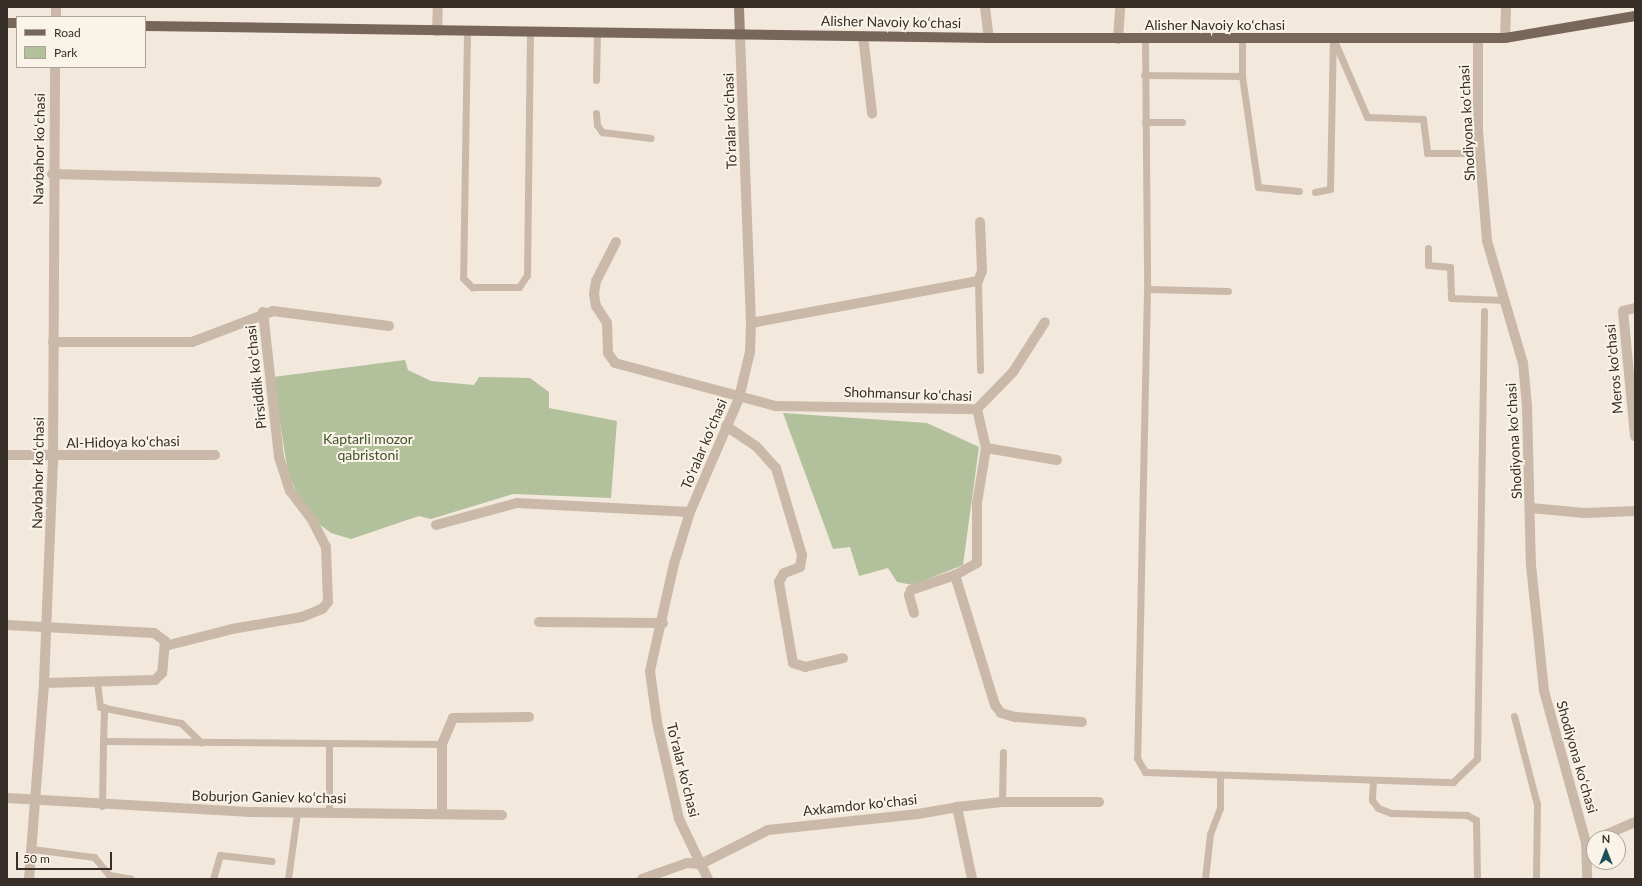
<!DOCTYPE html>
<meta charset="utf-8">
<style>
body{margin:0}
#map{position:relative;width:1642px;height:886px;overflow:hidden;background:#f2e9dc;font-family:Lato,sans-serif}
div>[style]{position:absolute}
.green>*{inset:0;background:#b2c19c}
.service>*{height:7px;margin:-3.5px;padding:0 3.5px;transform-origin:3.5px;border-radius:3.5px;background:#cab9a8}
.minor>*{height:10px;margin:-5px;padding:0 5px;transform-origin:5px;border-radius:5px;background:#cab9a8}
.tertiary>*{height:10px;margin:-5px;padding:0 5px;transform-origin:5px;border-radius:5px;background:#cab9a8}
.secondary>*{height:10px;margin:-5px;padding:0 5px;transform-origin:5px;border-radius:5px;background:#9d8979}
.primary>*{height:10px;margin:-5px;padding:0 5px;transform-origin:5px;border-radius:5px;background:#786659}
span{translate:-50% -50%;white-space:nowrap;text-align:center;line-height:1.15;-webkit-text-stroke:4px #f9f3e8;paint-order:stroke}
.street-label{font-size:14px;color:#372e28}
.park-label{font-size:14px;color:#43552c}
.frame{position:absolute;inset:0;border:8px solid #372e28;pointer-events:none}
.legend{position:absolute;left:16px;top:16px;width:130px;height:52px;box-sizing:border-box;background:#f9f3e8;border:1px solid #aba49b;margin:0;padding:5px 7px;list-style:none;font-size:12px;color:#372e28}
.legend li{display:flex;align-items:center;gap:8px;height:20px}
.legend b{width:20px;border:1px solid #aba49b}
.north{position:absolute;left:1586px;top:830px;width:40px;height:40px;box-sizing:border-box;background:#f9f3e8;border:1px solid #aba49b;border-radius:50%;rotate:0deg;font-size:11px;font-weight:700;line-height:16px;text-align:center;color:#372e28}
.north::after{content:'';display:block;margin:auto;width:14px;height:18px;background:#1e5058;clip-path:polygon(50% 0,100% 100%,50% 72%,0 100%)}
.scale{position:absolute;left:16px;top:852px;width:96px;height:18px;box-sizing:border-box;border:2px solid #372e28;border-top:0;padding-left:5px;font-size:12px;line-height:14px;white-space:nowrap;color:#372e28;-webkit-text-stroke:3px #f9f3e8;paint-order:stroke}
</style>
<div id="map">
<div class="green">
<i style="clip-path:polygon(405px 360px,408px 370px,431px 381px,474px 385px,479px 377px,530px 378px,549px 392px,549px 408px,617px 421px,611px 498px,513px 494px,431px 519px,419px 516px,351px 539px,331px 533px,319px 524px,300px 499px,288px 473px,273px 377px)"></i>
<i style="clip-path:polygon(783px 413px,927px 423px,979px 447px,963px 565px,913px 585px,897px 582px,888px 568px,859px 576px,850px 547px,833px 549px)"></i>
</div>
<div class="service">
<i style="left:467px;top:31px;width:247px;rotate:90.9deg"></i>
<i style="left:463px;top:278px;width:13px;rotate:45deg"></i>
<i style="left:472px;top:287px;width:47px"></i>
<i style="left:519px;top:287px;width:14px;rotate:-56deg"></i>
<i style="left:527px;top:275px;width:243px;rotate:-89.3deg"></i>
<i style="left:1145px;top:39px;width:250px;rotate:89.5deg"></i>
<i style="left:1147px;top:289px;width:469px;rotate:91.2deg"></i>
<i style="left:1137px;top:758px;width:16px;rotate:60deg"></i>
<i style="left:1145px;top:772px;width:308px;rotate:1.9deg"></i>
<i style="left:1453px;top:782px;width:33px;rotate:-44deg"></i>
<i style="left:1477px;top:759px;width:448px;rotate:-89.1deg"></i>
<i style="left:1242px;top:39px;width:37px;rotate:90deg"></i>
<i style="left:1242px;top:76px;width:112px;rotate:81.8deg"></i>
<i style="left:1258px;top:187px;width:41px;rotate:5.6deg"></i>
<i style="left:1144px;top:75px;width:98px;rotate:0.6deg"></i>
<i style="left:596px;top:80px;width:47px;rotate:-88.8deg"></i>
<i style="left:596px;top:113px;width:12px;rotate:85deg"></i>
<i style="left:597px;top:125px;width:9px;rotate:54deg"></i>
<i style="left:602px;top:132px;width:49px;rotate:7deg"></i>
<i style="left:1145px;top:122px;width:37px"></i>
<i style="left:1315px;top:192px;width:15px;rotate:-11deg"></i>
<i style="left:1330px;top:189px;width:151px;rotate:-88.9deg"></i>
<i style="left:1333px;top:38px;width:86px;rotate:66.7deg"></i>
<i style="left:1367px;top:117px;width:56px;rotate:2deg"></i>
<i style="left:1423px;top:119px;width:34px;rotate:83deg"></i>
<i style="left:1427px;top:153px;width:54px"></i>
<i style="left:1428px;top:248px;width:17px;rotate:90deg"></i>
<i style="left:1428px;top:265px;width:22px;rotate:5deg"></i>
<i style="left:1450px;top:267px;width:31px;rotate:88deg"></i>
<i style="left:1451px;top:298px;width:53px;rotate:2.2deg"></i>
<i style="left:978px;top:281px;width:89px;rotate:88.7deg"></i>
<i style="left:1147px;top:289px;width:81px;rotate:1.4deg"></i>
<i style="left:97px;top:682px;width:25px;rotate:83deg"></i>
<i style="left:100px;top:707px;width:83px;rotate:11.2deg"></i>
<i style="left:181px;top:723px;width:28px;rotate:44deg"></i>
<i style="left:1514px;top:716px;width:91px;rotate:75.4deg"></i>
<i style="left:1537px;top:804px;width:75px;rotate:90.8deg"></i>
<i style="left:103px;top:741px;width:34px;rotate:-88deg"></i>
<i style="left:329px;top:743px;width:113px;rotate:0.5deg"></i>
<i style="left:1373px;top:780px;width:20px;rotate:93deg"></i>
<i style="left:1372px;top:800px;width:10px;rotate:53deg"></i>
<i style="left:1378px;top:808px;width:14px;rotate:21deg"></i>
<i style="left:1391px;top:813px;width:76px;rotate:1.5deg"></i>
<i style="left:1467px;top:815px;width:10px;rotate:29deg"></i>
<i style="left:1476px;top:820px;width:59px;rotate:89deg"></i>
<i style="left:1002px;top:802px;width:50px;rotate:-88.9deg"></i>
<i style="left:102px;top:806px;width:65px;rotate:-89.1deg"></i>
<i style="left:103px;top:741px;width:226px;rotate:0.5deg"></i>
<i style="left:329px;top:743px;width:70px;rotate:90deg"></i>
<i style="left:32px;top:849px;width:63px;rotate:7.4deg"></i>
<i style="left:94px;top:857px;width:23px;rotate:50deg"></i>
<i style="left:109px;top:875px;width:22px;rotate:10deg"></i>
<i style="left:213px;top:879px;width:25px;rotate:-74deg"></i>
<i style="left:220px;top:855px;width:52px;rotate:6.6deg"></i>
<i style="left:288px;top:879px;width:67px;rotate:-82.2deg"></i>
<i style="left:1205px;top:879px;width:45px;rotate:-83.7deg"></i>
<i style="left:1210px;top:834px;width:28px;rotate:-69deg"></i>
<i style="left:1220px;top:808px;width:33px;rotate:-90deg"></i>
</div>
<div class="minor">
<i style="left:985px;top:7px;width:31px;rotate:83deg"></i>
<i style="left:56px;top:17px;width:10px;rotate:-90deg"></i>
<i style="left:437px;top:31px;width:24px;rotate:-88deg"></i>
<i style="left:863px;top:36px;width:78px;rotate:83.3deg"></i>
<i style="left:1478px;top:38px;width:93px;rotate:90deg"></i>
<i style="left:1478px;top:131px;width:110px;rotate:85.3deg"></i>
<i style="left:1487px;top:241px;width:127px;rotate:73.6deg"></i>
<i style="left:1523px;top:363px;width:43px;rotate:84.7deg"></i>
<i style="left:1527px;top:406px;width:159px;rotate:88.6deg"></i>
<i style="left:1531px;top:565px;width:127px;rotate:84.1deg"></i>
<i style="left:1544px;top:691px;width:157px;rotate:74.5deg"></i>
<i style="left:1586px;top:842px;width:37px;rotate:88deg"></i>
<i style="left:1505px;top:38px;width:31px;rotate:-88deg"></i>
<i style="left:1118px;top:39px;width:32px;rotate:-86deg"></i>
<i style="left:52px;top:174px;width:325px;rotate:1.4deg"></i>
<i style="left:616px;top:242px;width:44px;rotate:117.1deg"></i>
<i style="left:596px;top:281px;width:13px;rotate:99deg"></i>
<i style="left:594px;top:294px;width:12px;rotate:81deg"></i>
<i style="left:596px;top:306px;width:20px;rotate:57deg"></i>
<i style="left:607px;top:323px;width:30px;rotate:88deg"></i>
<i style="left:608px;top:353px;width:12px;rotate:55deg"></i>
<i style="left:615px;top:363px;width:167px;rotate:15deg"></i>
<i style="left:776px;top:406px;width:201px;rotate:0.9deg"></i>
<i style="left:977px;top:409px;width:40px;rotate:77deg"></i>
<i style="left:986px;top:448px;width:56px;rotate:99.3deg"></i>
<i style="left:977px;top:503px;width:60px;rotate:90deg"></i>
<i style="left:977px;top:563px;width:25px;rotate:151deg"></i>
<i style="left:955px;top:575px;width:136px;rotate:72.9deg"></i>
<i style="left:995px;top:705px;width:10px;rotate:53deg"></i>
<i style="left:1001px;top:713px;width:15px;rotate:16deg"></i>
<i style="left:1015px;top:717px;width:67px;rotate:4.3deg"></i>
<i style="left:1635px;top:308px;width:12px;rotate:166deg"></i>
<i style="left:1623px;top:311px;width:126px;rotate:84.5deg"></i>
<i style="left:751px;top:323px;width:231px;rotate:-10.5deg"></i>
<i style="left:978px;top:281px;width:11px;rotate:-68deg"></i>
<i style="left:982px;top:271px;width:49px;rotate:-92.3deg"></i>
<i style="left:53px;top:342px;width:139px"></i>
<i style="left:192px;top:342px;width:87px;rotate:-20.9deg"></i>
<i style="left:273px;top:311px;width:117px;rotate:7.4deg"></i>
<i style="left:977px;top:409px;width:52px;rotate:-45.8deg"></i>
<i style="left:1013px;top:372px;width:59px;rotate:-57.4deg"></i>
<i style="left:726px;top:426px;width:36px;rotate:34deg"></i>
<i style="left:756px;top:446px;width:30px;rotate:48deg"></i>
<i style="left:776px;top:468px;width:91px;rotate:73.4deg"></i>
<i style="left:802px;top:555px;width:12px;rotate:99deg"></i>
<i style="left:800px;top:567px;width:17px;rotate:159deg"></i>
<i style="left:784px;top:573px;width:10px;rotate:119deg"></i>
<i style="left:779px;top:582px;width:82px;rotate:80.2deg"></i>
<i style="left:793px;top:663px;width:13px;rotate:18deg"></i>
<i style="left:805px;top:667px;width:39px;rotate:-13deg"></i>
<i style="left:986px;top:448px;width:72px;rotate:9.6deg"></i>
<i style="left:7px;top:455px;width:208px"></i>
<i style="left:1531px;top:508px;width:53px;rotate:5.4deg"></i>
<i style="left:1584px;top:513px;width:51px;rotate:-2.2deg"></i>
<i style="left:436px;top:525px;width:84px;rotate:-15.2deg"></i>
<i style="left:517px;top:503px;width:173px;rotate:3deg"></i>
<i style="left:914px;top:613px;width:19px;rotate:-106deg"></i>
<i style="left:909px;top:595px;width:5px;rotate:-68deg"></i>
<i style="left:911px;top:590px;width:46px;rotate:-18.8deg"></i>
<i style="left:539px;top:622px;width:124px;rotate:0.5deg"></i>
<i style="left:7px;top:625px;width:147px;rotate:3.1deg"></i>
<i style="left:154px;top:633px;width:14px;rotate:36deg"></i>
<i style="left:165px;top:641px;width:32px;rotate:95deg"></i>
<i style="left:162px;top:673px;width:10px;rotate:135deg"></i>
<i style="left:155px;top:680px;width:111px;rotate:178.5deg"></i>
<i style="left:165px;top:646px;width:69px;rotate:-14.2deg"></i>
<i style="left:232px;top:629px;width:71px;rotate:-9.7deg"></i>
<i style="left:302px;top:617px;width:22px;rotate:-22deg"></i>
<i style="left:322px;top:609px;width:9px;rotate:-49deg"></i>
<i style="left:328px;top:602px;width:55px;rotate:-92.1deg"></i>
<i style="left:326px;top:547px;width:29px;rotate:-117deg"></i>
<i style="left:313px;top:521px;width:38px;rotate:-127deg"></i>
<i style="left:290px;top:491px;width:36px;rotate:-108deg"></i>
<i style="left:279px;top:457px;width:146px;rotate:-96.3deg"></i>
<i style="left:7px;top:798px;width:241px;rotate:3.3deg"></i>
<i style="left:248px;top:812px;width:254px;rotate:0.7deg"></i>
<i style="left:957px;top:807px;width:45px;rotate:-6.3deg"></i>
<i style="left:1002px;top:802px;width:97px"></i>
<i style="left:442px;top:814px;width:70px;rotate:-90deg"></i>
<i style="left:442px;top:744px;width:28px;rotate:-67deg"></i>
<i style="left:453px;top:718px;width:76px;rotate:-0.8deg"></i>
<i style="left:1598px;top:838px;width:40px;rotate:-23.4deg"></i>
<i style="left:29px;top:879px;width:197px;rotate:-85.6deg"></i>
<i style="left:44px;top:683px;width:220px;rotate:-87.7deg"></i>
<i style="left:53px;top:463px;width:396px;rotate:-89.7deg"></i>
<i style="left:642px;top:879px;width:48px;rotate:-19.6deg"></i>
<i style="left:687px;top:863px;width:14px;rotate:4deg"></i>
<i style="left:701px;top:864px;width:75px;rotate:-26.9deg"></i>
<i style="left:768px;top:830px;width:151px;rotate:-6.1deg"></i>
<i style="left:918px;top:814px;width:40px;rotate:-10deg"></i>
<i style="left:957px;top:807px;width:74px;rotate:78.2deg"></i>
</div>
<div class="tertiary">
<i style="left:708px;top:879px;width:67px;rotate:-115.8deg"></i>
<i style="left:679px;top:819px;width:99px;rotate:-102.8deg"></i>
<i style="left:657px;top:722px;width:51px;rotate:-97.8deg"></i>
<i style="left:650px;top:671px;width:110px;rotate:-77.4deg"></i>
<i style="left:674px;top:564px;width:54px;rotate:-72.9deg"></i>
<i style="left:690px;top:512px;width:124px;rotate:-66.7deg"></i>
<i style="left:739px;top:398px;width:47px;rotate:-76.6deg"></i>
<i style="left:750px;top:352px;width:29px;rotate:-88deg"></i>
<i style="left:751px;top:323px;width:290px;rotate:-92.2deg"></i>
</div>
<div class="secondary">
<i style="left:739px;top:7px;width:26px;rotate:88deg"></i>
</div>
<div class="primary">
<i style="left:7px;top:23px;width:10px"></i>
<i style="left:145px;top:26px;width:844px;rotate:0.81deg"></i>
<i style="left:989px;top:38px;width:516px"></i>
<i style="left:1505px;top:38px;width:132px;rotate:-9.6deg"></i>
</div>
<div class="street-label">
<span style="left:891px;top:22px;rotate:1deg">Alisher Navoiy koʻchasi</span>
<span style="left:1215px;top:25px">Alisher Navoiy koʻchasi</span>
<span style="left:730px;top:121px;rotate:-92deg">Toʻralar koʻchasi</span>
<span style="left:1467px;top:123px;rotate:-93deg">Shodiyona koʻchasi</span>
<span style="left:39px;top:149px;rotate:-89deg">Navbahor koʻchasi</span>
<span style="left:1614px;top:369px;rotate:-95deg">Meros ko'chasi</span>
<span style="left:256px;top:377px;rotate:-96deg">Pirsiddik koʻchasi</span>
<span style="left:908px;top:394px;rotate:2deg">Shohmansur koʻchasi</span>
<span style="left:1514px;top:441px;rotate:-93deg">Shodiyona koʻchasi</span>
<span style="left:123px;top:442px;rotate:-1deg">Al-Hidoya koʻchasi</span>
<span style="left:704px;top:444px;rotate:-67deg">Toʻralar koʻchasi</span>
<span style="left:38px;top:473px;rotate:-89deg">Navbahor koʻchasi</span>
<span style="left:1577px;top:757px;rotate:74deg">Shodiyona koʻchasi</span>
<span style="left:683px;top:770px;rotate:76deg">Toʻralar koʻchasi</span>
<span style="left:269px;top:797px;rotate:1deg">Boburjon Ganiev koʻchasi</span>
<span style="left:860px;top:805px;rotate:-6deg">Axkamdor koʻchasi</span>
</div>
<div class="park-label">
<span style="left:368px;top:447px">Kaptarli mozor<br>qabristoni</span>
</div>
<div class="frame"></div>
<ul class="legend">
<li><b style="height:5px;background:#786659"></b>Road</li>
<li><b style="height:11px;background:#b2c19c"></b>Park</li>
</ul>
<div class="north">N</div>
<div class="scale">50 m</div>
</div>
